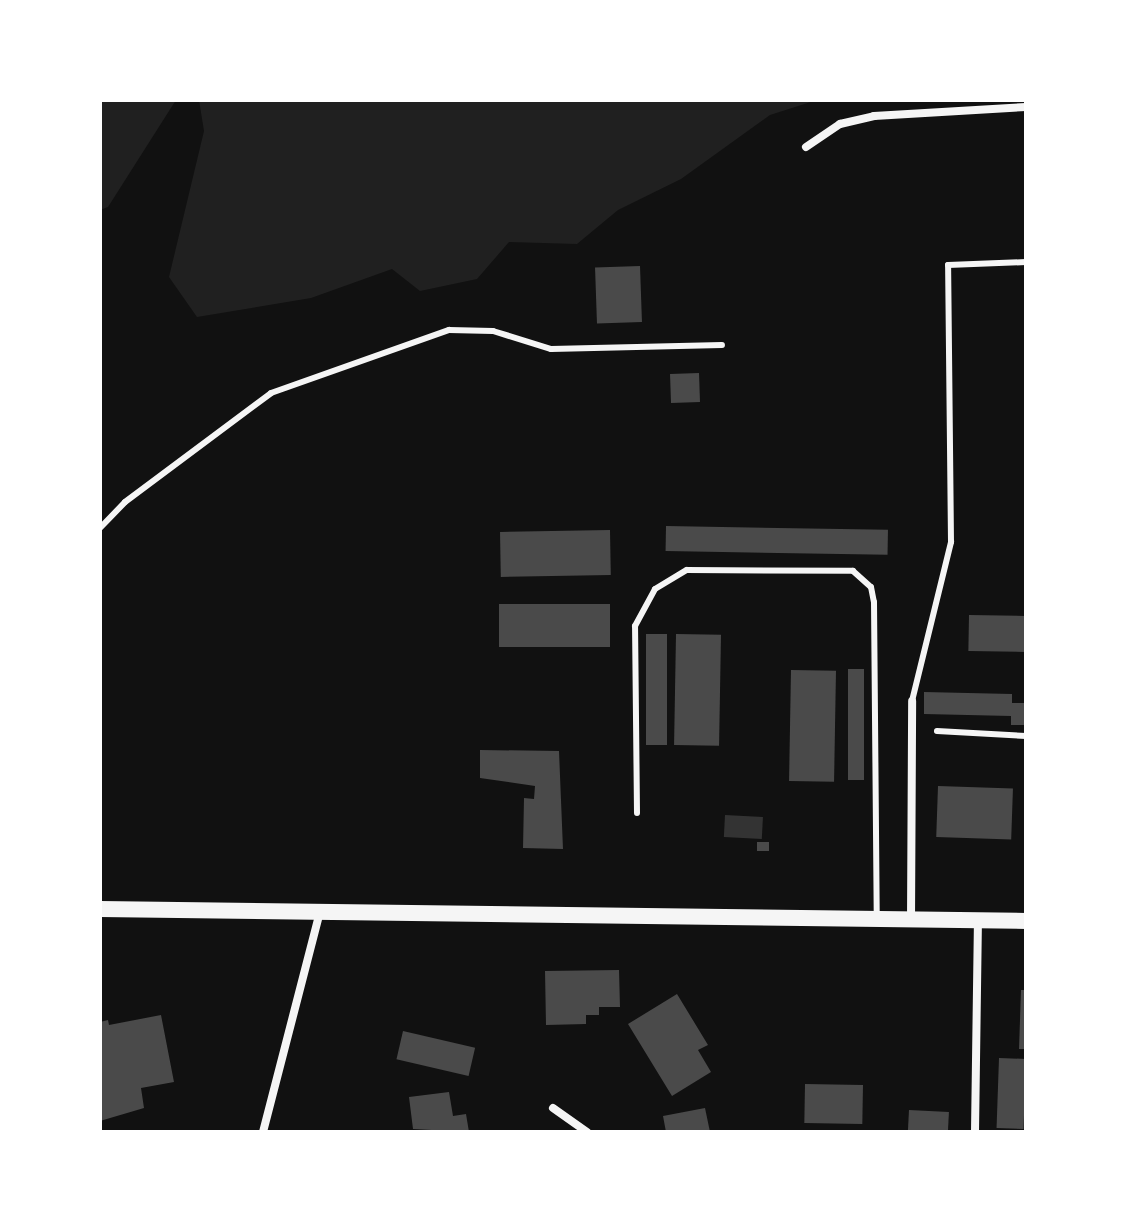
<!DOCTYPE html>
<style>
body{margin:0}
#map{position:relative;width:1126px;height:1232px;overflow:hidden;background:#111;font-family:Ubuntu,sans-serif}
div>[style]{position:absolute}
.green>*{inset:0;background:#202020}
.water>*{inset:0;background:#333;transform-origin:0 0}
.building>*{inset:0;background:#4a4a4a;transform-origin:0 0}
.service>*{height:6px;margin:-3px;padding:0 3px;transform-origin:3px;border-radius:3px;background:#f5f5f5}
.minor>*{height:8px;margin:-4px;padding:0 4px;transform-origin:4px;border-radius:4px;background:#f5f5f5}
.secondary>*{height:16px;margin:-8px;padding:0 8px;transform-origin:8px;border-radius:8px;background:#f5f5f5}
span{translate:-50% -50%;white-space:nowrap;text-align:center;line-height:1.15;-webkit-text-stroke:6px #fff;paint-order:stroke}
.frame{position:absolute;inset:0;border:102px solid #fff;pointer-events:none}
</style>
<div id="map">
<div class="green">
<i style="clip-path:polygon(100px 100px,176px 100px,108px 207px,100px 210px)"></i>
<i style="clip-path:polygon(199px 100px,817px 100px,770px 115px,681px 179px,618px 210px,577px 244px,509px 242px,477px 279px,420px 291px,392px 269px,311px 298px,197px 317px,169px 277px,204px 131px)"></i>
</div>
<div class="water">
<i style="left:725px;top:815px;width:38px;height:22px;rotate:3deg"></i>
</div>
<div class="building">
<i style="left:640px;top:266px;width:56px;height:45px;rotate:88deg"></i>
<i style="left:699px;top:373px;width:29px;height:29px;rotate:88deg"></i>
<i style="left:666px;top:526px;width:222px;height:25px;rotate:1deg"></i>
<i style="left:610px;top:530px;width:45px;height:110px;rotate:89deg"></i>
<i style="left:499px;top:604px;width:111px;height:43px"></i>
<i style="left:969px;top:615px;width:57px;height:36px;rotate:1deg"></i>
<i style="left:646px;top:634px;width:21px;height:111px"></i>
<i style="left:676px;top:634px;width:45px;height:111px;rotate:1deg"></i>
<i style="left:848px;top:669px;width:16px;height:111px"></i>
<i style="left:791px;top:670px;width:45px;height:111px;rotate:1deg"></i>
<i style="clip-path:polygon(924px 692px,1012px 694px,1012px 703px,1026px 703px,1026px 725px,1011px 725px,1011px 716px,924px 714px)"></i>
<i style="clip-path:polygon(480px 750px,559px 751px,563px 849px,523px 848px,524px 798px,534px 799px,535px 786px,480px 778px)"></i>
<i style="left:938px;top:786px;width:75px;height:51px;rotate:2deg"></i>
<i style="left:757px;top:842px;width:12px;height:9px"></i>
<i style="clip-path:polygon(619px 970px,620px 1007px,599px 1007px,599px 1015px,586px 1015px,586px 1024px,546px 1025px,545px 971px)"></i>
<i style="clip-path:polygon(1021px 990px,1026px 990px,1026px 1049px,1019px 1049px)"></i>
<i style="clip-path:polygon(677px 994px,708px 1045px,698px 1050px,711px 1072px,672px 1096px,628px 1024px)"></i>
<i style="clip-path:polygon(161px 1015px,174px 1082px,141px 1088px,144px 1108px,100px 1121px,100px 1022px,108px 1020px,109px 1025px)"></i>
<i style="left:403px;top:1031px;width:74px;height:29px;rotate:13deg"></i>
<i style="left:999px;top:1058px;width:27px;height:70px;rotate:2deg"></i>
<i style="left:805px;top:1084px;width:58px;height:39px;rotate:1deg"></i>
<i style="clip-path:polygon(449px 1092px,453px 1116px,466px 1114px,469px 1132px,413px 1129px,409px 1097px)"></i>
<i style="clip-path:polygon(705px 1108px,710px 1132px,666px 1132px,663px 1116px)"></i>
<i style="left:909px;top:1110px;width:40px;height:22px;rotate:3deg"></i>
</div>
<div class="service">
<i style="left:100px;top:528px;width:36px;rotate:-46deg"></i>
<i style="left:125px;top:502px;width:182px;rotate:-36.7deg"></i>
<i style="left:271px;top:393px;width:189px;rotate:-19.5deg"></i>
<i style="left:449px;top:330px;width:44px;rotate:1.3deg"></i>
<i style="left:493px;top:331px;width:61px;rotate:17.2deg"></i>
<i style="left:551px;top:349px;width:171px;rotate:-1.3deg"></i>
<i style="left:912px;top:701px;width:164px;rotate:-76.2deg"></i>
<i style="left:951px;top:542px;width:277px;rotate:-90.6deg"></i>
<i style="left:948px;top:265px;width:78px;rotate:-2.2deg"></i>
<i style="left:937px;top:731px;width:89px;rotate:3.2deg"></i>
<i style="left:637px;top:813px;width:187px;rotate:-90.6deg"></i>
<i style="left:635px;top:626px;width:42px;rotate:-61.6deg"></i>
<i style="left:655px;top:589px;width:37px;rotate:-31deg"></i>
<i style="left:687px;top:570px;width:166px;rotate:0.3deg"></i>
<i style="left:853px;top:571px;width:24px;rotate:42deg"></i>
<i style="left:871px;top:587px;width:15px;rotate:79deg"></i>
<i style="left:874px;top:602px;width:315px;rotate:89.5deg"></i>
</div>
<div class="minor">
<i style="left:806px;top:147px;width:41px;rotate:-34.1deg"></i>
<i style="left:840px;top:124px;width:35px;rotate:-13deg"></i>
<i style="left:874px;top:116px;width:152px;rotate:-3.4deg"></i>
<i style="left:911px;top:921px;width:220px;rotate:-89.7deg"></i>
<i style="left:553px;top:1108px;width:42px;rotate:35.2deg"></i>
<i style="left:263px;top:1132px;width:227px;rotate:-75.5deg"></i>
<i style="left:975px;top:1132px;width:211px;rotate:-89.2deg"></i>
</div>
<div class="secondary">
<i style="left:100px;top:909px;width:926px;rotate:0.74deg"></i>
</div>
<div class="frame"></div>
</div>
